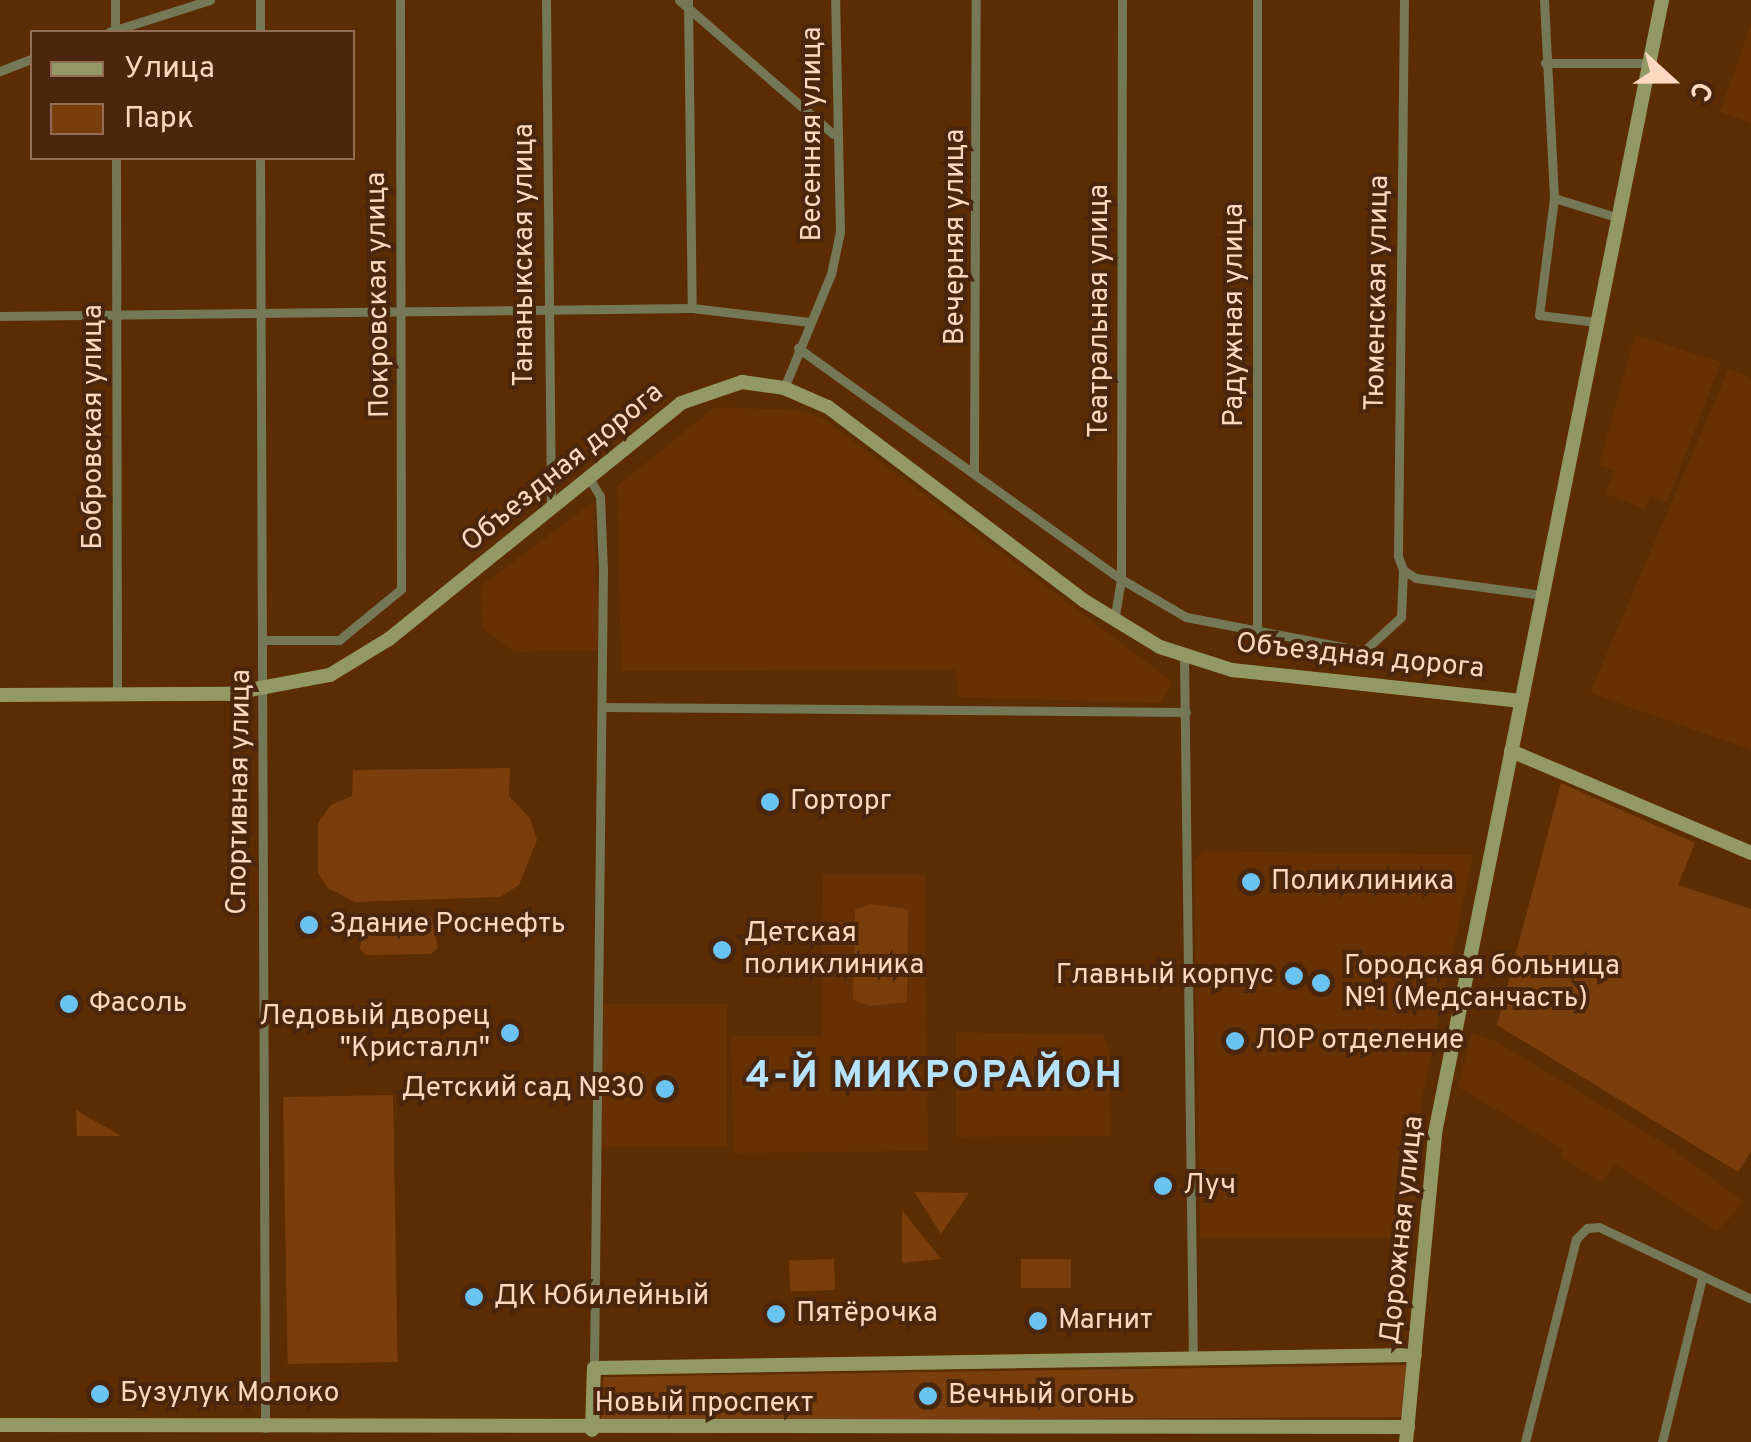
<!DOCTYPE html>
<meta charset="utf-8">
<style>
body{margin:0}
#map{position:relative;width:1751px;height:1442px;overflow:hidden;background:#5c2c03;font-family:Overpass,sans-serif}
div>[style]{position:absolute}
.built>*{inset:0;background:#673103;transform-origin:0 0}
.green>*{inset:0;background:#7a3e0c;transform-origin:0 0}
.street>*{height:9px;margin:-4.5px;padding:0 4.5px;transform-origin:4.5px;border-radius:4.5px;background:#747857}
.secondary>*{height:14px;margin:-7px;padding:0 7px;transform-origin:7px;border-radius:7px;background:#939965}
.dots>*{width:28px;height:28px;translate:-50% -50%;box-sizing:border-box;border:5px solid #49260d;border-radius:50%}
span{translate:-50% -50%;white-space:nowrap;text-align:center;line-height:1.15;-webkit-text-stroke:8px #49260d;paint-order:stroke}
.street-label{font-size:28px;color:#fed7c0}
.poi-label{font-size:28px;color:#fed7c0}
.left{translate:0 -50%;text-align:left}
.right{translate:-100% -50%;text-align:right}
.district-label{font-size:38px;color:#b5e2fd;font-weight:700;letter-spacing:2.5px}
.legend{position:absolute;left:30px;top:30px;width:325px;height:130px;box-sizing:border-box;background:#49260d;border:2px solid #916d55;margin:0;padding:12px 18px;list-style:none;font-size:30px;color:#fed7c0}
.legend li{display:flex;align-items:center;gap:20px;height:50px}
.legend b{width:50px;border:2px solid #916d55}
.north{position:absolute;left:1621px;top:30px;width:100px;height:100px;-webkit-text-stroke:8px #49260d;paint-order:stroke;rotate:111deg;font-size:28px;font-weight:700;line-height:40px;text-align:center;color:#fed7c0}
.north::after{content:'';display:block;margin:auto;width:35px;height:45px;background:#fed7c0;clip-path:polygon(50% 0,100% 100%,50% 72%,0 100%)}
</style>
<div id="map">
<div class="built">
<i style="clip-path:polygon(1751px 24px,1751px 123px,1720px 112px)"></i>
<i style="clip-path:polygon(1635px 335px,1721px 362px,1667px 502px,1650px 496px,1645px 509px,1606px 494px,1614px 471px,1599px 465px)"></i>
<i style="clip-path:polygon(1729px 368px,1751px 378px,1751px 750px,1590px 693px)"></i>
<i style="clip-path:polygon(715px 407px,795px 410px,823px 418px,1173px 682px,1161px 703px,958px 697px,955px 670px,621px 671px,617px 486px)"></i>
<i style="clip-path:polygon(593px 502px,600px 650px,515px 652px,482px 628px,481px 586px)"></i>
<i style="clip-path:polygon(1203px 851px,1473px 855px,1421px 1104px,1413px 1238px,1200px 1238px,1194px 862px)"></i>
<i style="clip-path:polygon(823px 875px,925px 875px,928px 1151px,733px 1153px,731px 1036px,822px 1036px)"></i>
<i style="left:602px;top:1004px;width:125px;height:143px"></i>
<i style="clip-path:polygon(956px 1032px,1103px 1035px,1110px 1054px,1111px 1136px,956px 1137px)"></i>
<i style="clip-path:polygon(1471px 1033px,1497px 1042px,1667px 1145px,1744px 1202px,1717px 1231px,1615px 1164px,1602px 1182px,1561px 1157px,1562px 1149px,1458px 1087px)"></i>
</div>
<div class="green">
<i style="clip-path:polygon(510px 768px,509px 796px,530px 818px,537px 840px,519px 885px,500px 897px,355px 902px,328px 888px,318px 873px,318px 823px,331px 805px,352px 796px,353px 770px)"></i>
<i style="clip-path:polygon(1561px 783px,1695px 843px,1678px 885px,1751px 909px,1751px 1151px,1738px 1172px,1497px 1025px)"></i>
<i style="clip-path:polygon(869px 904px,908px 909px,907px 1002px,871px 1006px,853px 1000px,855px 910px)"></i>
<i style="clip-path:polygon(365px 916px,431px 916px,438px 947px,431px 954px,366px 955px,360px 949px)"></i>
<i style="left:393px;top:1095px;width:267px;height:110px;rotate:89deg"></i>
<i style="clip-path:polygon(76px 1110px,121px 1136px,77px 1136px)"></i>
<i style="clip-path:polygon(914px 1192px,969px 1193px,941px 1234px)"></i>
<i style="clip-path:polygon(902px 1210px,941px 1259px,902px 1263px)"></i>
<i style="left:834px;top:1259px;width:31px;height:45px;rotate:88deg"></i>
<i style="left:1021px;top:1259px;width:50px;height:29px"></i>
<i style="clip-path:polygon(1406px 1365px,1401px 1417px,601px 1421px,603px 1377px)"></i>
</div>
<div class="street">
<i style="left:115px;top:0;width:32px;rotate:90deg"></i>
<i style="left:260px;top:0;width:32px;rotate:90deg"></i>
<i style="left:546px;top:0;width:507px;rotate:89.43deg"></i>
<i style="left:679px;top:0;width:204px;rotate:41deg"></i>
<i style="left:688px;top:0;width:308px;rotate:89.3deg"></i>
<i style="left:1257px;top:0;width:630px;rotate:90deg"></i>
<i style="left:1404px;top:0;width:556px;rotate:90.62deg"></i>
<i style="left:1398px;top:556px;width:15px;rotate:70deg"></i>
<i style="left:1403px;top:570px;width:15px;rotate:32deg"></i>
<i style="left:1416px;top:578px;width:127px;rotate:7.7deg"></i>
<i style="left:1544px;top:0;width:198px;rotate:87.1deg"></i>
<i style="left:1554px;top:198px;width:118px;rotate:97.3deg"></i>
<i style="left:1539px;top:315px;width:57px;rotate:7deg"></i>
<i style="left:109px;top:32px;width:106px;rotate:-17.6deg"></i>
<i style="left:1545px;top:63px;width:103px"></i>
<i style="left:0;top:71px;width:34px;rotate:-21deg"></i>
<i style="left:116px;top:158px;width:537px;rotate:89.89deg"></i>
<i style="left:260px;top:158px;width:1270px;rotate:89.77deg"></i>
<i style="left:1554px;top:198px;width:65px;rotate:17deg"></i>
<i style="left:0;top:316px;width:692px;rotate:-0.66deg"></i>
<i style="left:692px;top:308px;width:118px;rotate:6.8deg"></i>
<i style="left:798px;top:348px;width:397px;rotate:35.6deg"></i>
<i style="left:1121px;top:579px;width:75px;rotate:30.3deg"></i>
<i style="left:1186px;top:617px;width:181px;rotate:10.8deg"></i>
<i style="left:1364px;top:651px;width:50px;rotate:-42.6deg"></i>
<i style="left:1401px;top:617px;width:47px;rotate:-87.6deg"></i>
<i style="left:784px;top:388px;width:123px;rotate:-67.6deg"></i>
<i style="left:831px;top:274px;width:43px;rotate:-77.9deg"></i>
<i style="left:840px;top:232px;width:232px;rotate:-91.2deg"></i>
<i style="left:974px;top:474px;width:474px;rotate:-89.8deg"></i>
<i style="left:589px;top:478px;width:21px;rotate:59deg"></i>
<i style="left:600px;top:496px;width:74px;rotate:87.7deg"></i>
<i style="left:603px;top:570px;width:798px;rotate:90.65deg"></i>
<i style="left:1114px;top:621px;width:43px;rotate:-80.5deg"></i>
<i style="left:1121px;top:579px;width:579px;rotate:-89.9deg"></i>
<i style="left:264px;top:640px;width:75px"></i>
<i style="left:339px;top:640px;width:80px;rotate:-39.4deg"></i>
<i style="left:401px;top:589px;width:589px;rotate:-90.1deg"></i>
<i style="left:1184px;top:656px;width:703px;rotate:89.27deg"></i>
<i style="left:604px;top:707px;width:582px;rotate:0.49deg"></i>
<i style="left:1525px;top:1442px;width:209px;rotate:-75.9deg"></i>
<i style="left:1576px;top:1239px;width:16px;rotate:-45deg"></i>
<i style="left:1587px;top:1228px;width:12px;rotate:-5deg"></i>
<i style="left:1599px;top:1227px;width:168px;rotate:25.3deg"></i>
<i style="left:1662px;top:1442px;width:169px;rotate:-76.3deg"></i>
</div>
<div class="secondary">
<i style="left:0;top:695px;width:228px;rotate:-0.3deg"></i>
<i style="left:228px;top:694px;width:104px;rotate:-10.6deg"></i>
<i style="left:330px;top:675px;width:69px;rotate:-31.4deg"></i>
<i style="left:389px;top:639px;width:375px;rotate:-38.9deg"></i>
<i style="left:681px;top:403px;width:65px;rotate:-19deg"></i>
<i style="left:742px;top:382px;width:42px;rotate:8.1deg"></i>
<i style="left:784px;top:388px;width:48px;rotate:23.4deg"></i>
<i style="left:828px;top:407px;width:320px;rotate:37.1deg"></i>
<i style="left:1083px;top:600px;width:90px;rotate:31.4deg"></i>
<i style="left:1160px;top:647px;width:76px;rotate:17.7deg"></i>
<i style="left:1232px;top:670px;width:291px;rotate:6.1deg"></i>
<i style="left:1511px;top:751px;width:261px;rotate:23deg"></i>
<i style="left:0;top:1425px;width:1408px;rotate:0.08deg"></i>
<i style="left:592px;top:1430px;width:62px;rotate:-88.2deg"></i>
<i style="left:594px;top:1368px;width:821px;rotate:-0.91deg"></i>
<i style="left:1406px;top:1442px;width:310px;rotate:-84.6deg"></i>
<i style="left:1435px;top:1133px;width:1156px;rotate:-78.67deg"></i>
</div>
<div class="dots">
<i style="left:770px;top:802px;background:#6bc3f2"></i>
<i style="left:1251px;top:882px;background:#6bc3f2"></i>
<i style="left:309px;top:925px;background:#6bc3f2"></i>
<i style="left:722px;top:950px;background:#6bc3f2"></i>
<i style="left:1294px;top:976px;background:#6bc3f2"></i>
<i style="left:1321px;top:983px;background:#6bc3f2"></i>
<i style="left:69px;top:1004px;background:#6bc3f2"></i>
<i style="left:510px;top:1033px;background:#6bc3f2"></i>
<i style="left:1235px;top:1041px;background:#6bc3f2"></i>
<i style="left:665px;top:1089px;background:#6bc3f2"></i>
<i style="left:1163px;top:1186px;background:#6bc3f2"></i>
<i style="left:474px;top:1297px;background:#6bc3f2"></i>
<i style="left:776px;top:1314px;background:#6bc3f2"></i>
<i style="left:1038px;top:1321px;background:#6bc3f2"></i>
<i style="left:100px;top:1394px;background:#6bc3f2"></i>
<i style="left:928px;top:1396px;background:#6bc3f2"></i>
</div>
<div class="street-label">
<span style="left:813px;top:134px;rotate:-90deg">Весенняя улица</span>
<span style="left:956px;top:237px;rotate:-90deg">Вечерняя улица</span>
<span style="left:525px;top:255px;rotate:-90deg">Тананыкская улица</span>
<span style="left:1378px;top:293px;rotate:-89deg">Тюменская улица</span>
<span style="left:379px;top:295px;rotate:-91deg">Покровская улица</span>
<span style="left:1100px;top:311px;rotate:-90deg">Театральная улица</span>
<span style="left:1235px;top:315px;rotate:-90deg">Радужная улица</span>
<span style="left:94px;top:427px;rotate:-90deg">Бобровская улица</span>
<span style="left:563px;top:468px;rotate:-39deg">Объездная дорога</span>
<span style="left:1360px;top:657px;rotate:6deg">Объездная дорога</span>
<span style="left:240px;top:792px;rotate:-89deg">Спортивная улица</span>
<span style="left:1403px;top:1230px;rotate:-84deg">Дорожная улица</span>
<span style="left:704px;top:1404px">Новый проспект</span>
</div>
<div class="poi-label">
<span class="left" style="left:790px;top:802px">Горторг</span>
<span class="left" style="left:1271px;top:882px">Поликлиника</span>
<span class="left" style="left:329px;top:925px">Здание Роснефть</span>
<span class="left" style="left:744px;top:950px">Детская<br>поликлиника</span>
<span class="left" style="left:1344px;top:983px">Городская больница<br>№1 (Медсанчасть)</span>
<span class="right" style="left:1274px;top:976px">Главный корпус</span>
<span class="left" style="left:89px;top:1004px">Фасоль</span>
<span class="right" style="left:490px;top:1033px">Ледовый дворец<br>"Кристалл"</span>
<span class="left" style="left:1255px;top:1041px">ЛОР отделение</span>
<span class="right" style="left:645px;top:1089px">Детский сад №30</span>
<span class="left" style="left:1183px;top:1186px">Луч</span>
<span class="left" style="left:494px;top:1297px">ДК Юбилейный</span>
<span class="left" style="left:796px;top:1314px">Пятёрочка</span>
<span class="left" style="left:1058px;top:1321px">Магнит</span>
<span class="left" style="left:120px;top:1394px">Бузулук Молоко</span>
<span class="left" style="left:948px;top:1396px">Вечный огонь</span>
</div>
<div class="district-label">
<span style="left:935px;top:1078px">4-Й МИКРОРАЙОН</span>
</div>
<ul class="legend">
<li><b style="height:12px;background:#939965"></b>Улица</li>
<li><b style="height:28px;background:#7a3e0c"></b>Парк</li>
</ul>
<div class="north">С</div>
</div>
